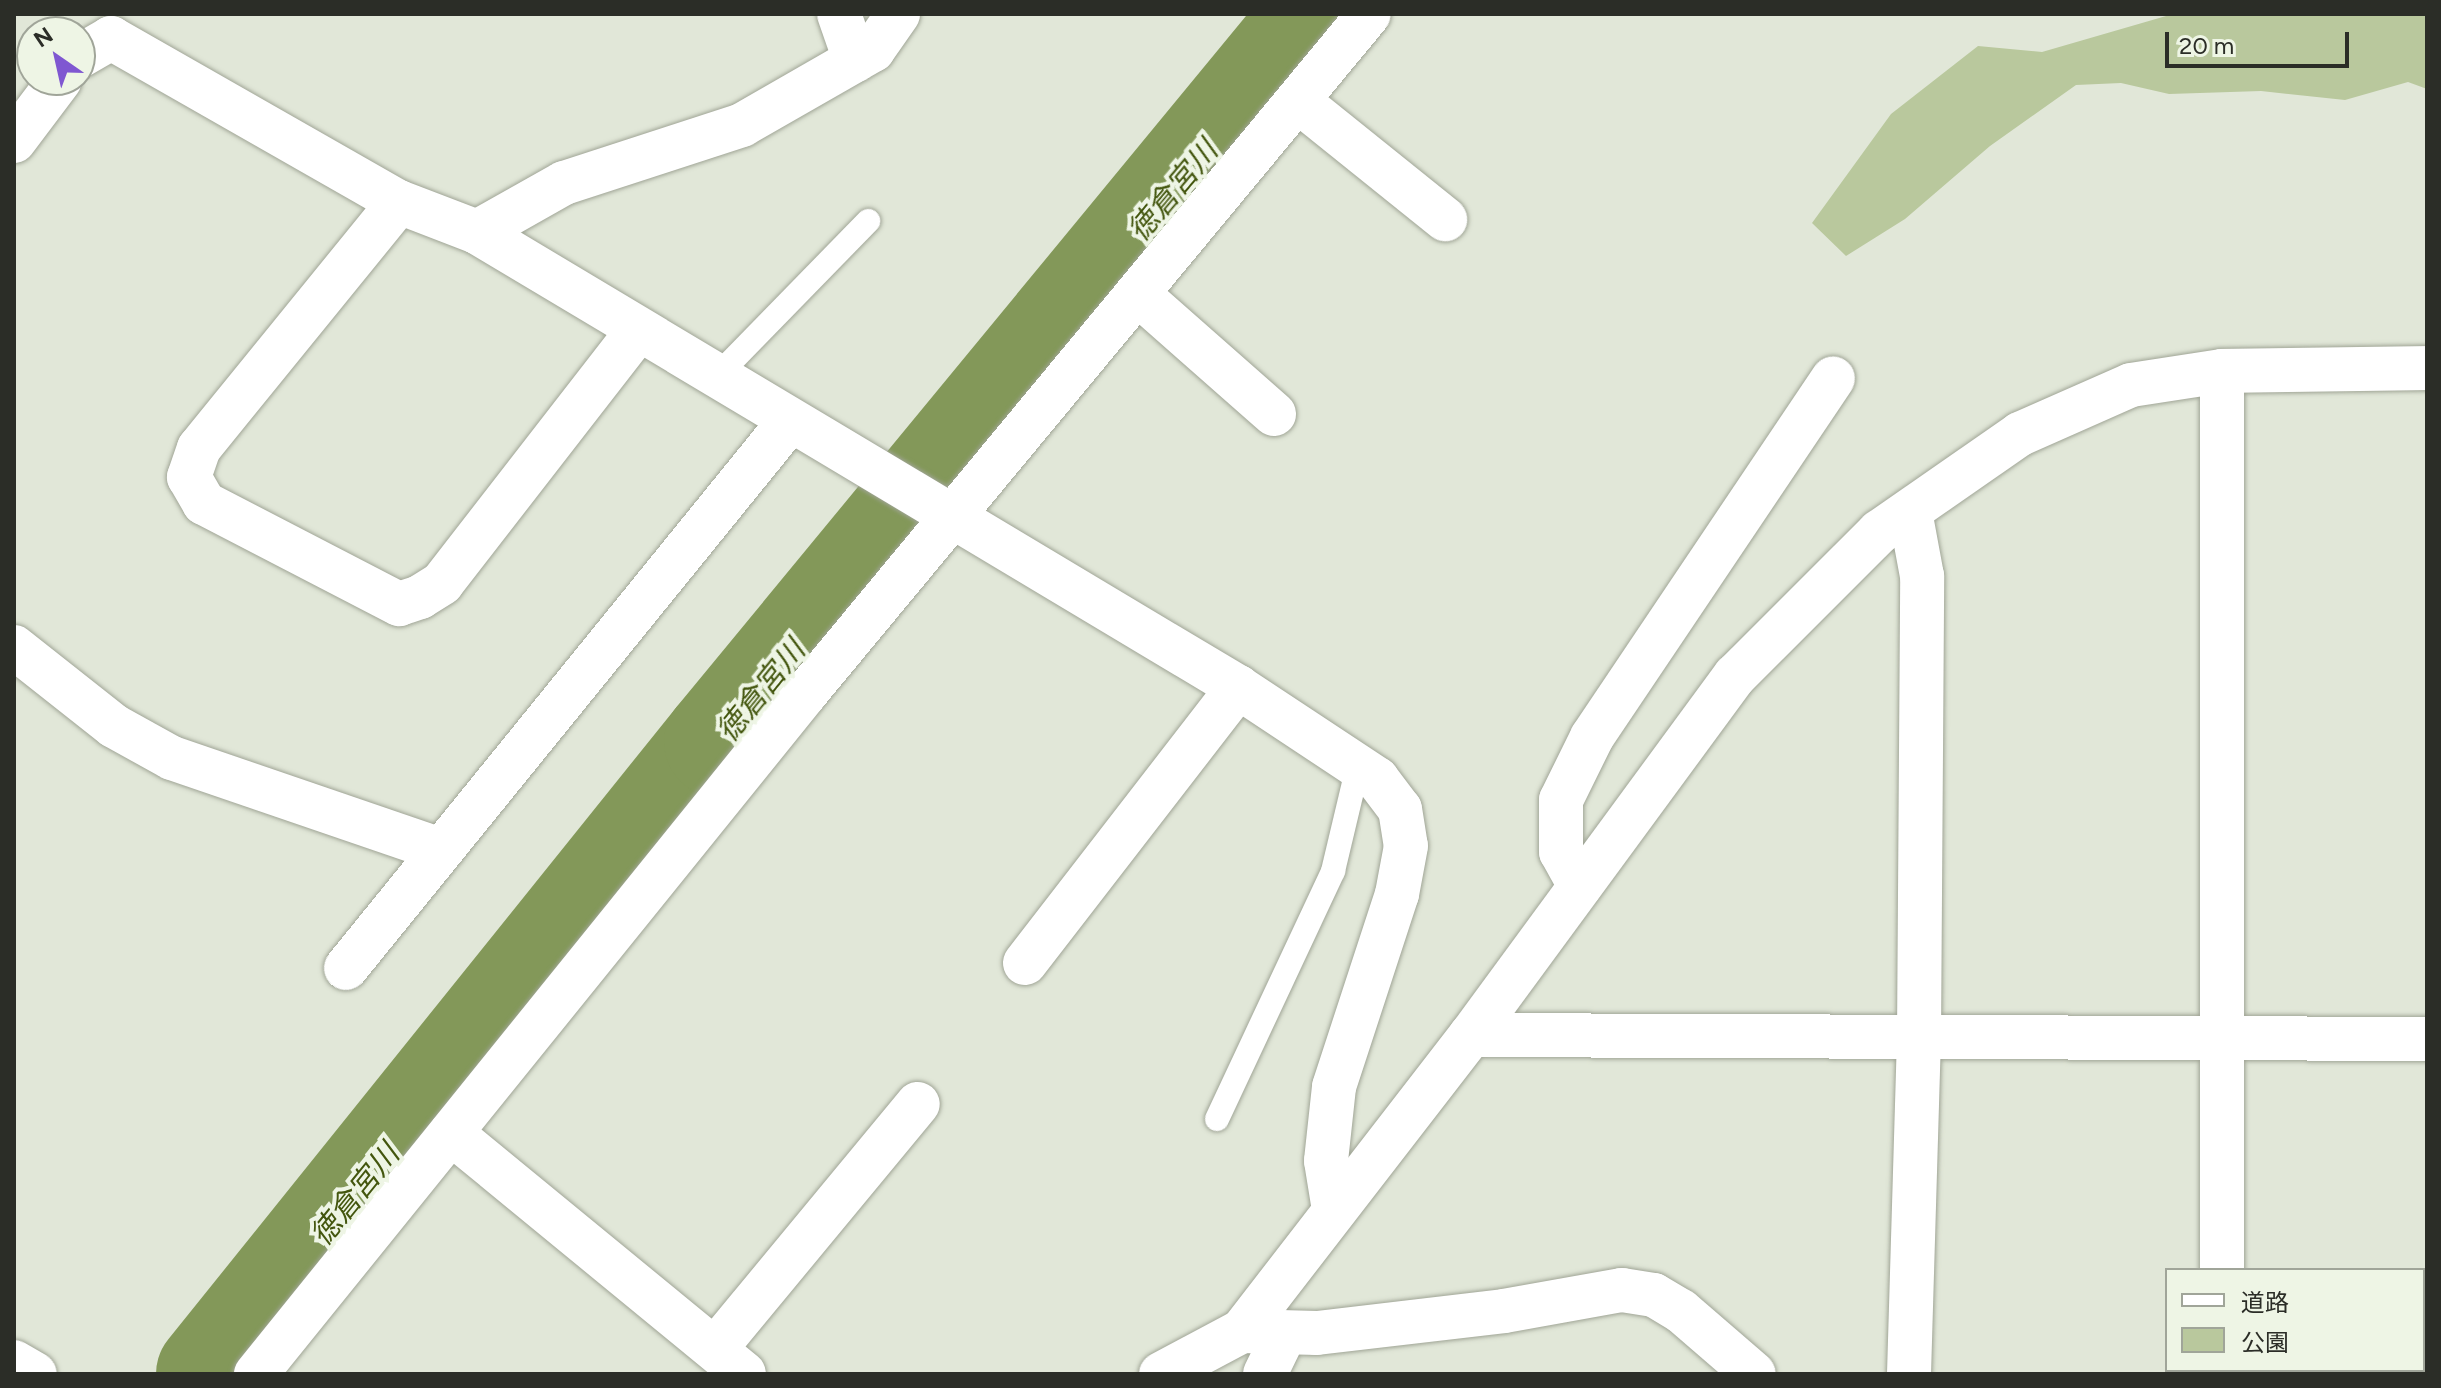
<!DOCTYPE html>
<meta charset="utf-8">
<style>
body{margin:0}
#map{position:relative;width:2441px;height:1388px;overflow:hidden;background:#e1e7d8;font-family:Figtree,"Noto Sans JP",sans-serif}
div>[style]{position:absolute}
.green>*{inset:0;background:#b9c89d}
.river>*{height:110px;margin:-55px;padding:0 55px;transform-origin:55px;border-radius:55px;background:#839859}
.roads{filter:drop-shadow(0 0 2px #a0a596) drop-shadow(0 0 2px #a0a596)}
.lane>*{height:24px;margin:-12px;padding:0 12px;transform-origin:12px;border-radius:12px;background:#fff}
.street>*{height:44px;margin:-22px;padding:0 22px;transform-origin:22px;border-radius:22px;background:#fff}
span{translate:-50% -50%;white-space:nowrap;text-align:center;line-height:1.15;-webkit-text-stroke:8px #eef5e5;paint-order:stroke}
.water-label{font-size:30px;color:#43560e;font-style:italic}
.frame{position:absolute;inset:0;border:16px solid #2b2d27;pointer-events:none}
.legend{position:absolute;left:2165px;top:1268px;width:260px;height:104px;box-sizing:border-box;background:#eef5e5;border:2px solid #a0a599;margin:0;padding:10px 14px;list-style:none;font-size:24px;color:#2b2d27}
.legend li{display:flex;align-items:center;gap:16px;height:40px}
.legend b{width:40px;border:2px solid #a0a599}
.north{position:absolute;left:16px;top:16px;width:80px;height:80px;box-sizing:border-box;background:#eef5e5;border:2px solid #a0a599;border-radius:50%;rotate:326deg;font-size:22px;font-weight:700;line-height:32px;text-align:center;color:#2b2d27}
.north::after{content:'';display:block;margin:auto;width:28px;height:36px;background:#7f57d1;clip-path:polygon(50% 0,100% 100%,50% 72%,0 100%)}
.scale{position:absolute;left:2165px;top:32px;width:184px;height:36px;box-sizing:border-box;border:4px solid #2b2d27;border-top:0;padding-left:10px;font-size:24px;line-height:28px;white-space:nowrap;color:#2b2d27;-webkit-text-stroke:6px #eef5e5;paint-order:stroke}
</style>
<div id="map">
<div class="green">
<i style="clip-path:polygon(2173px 14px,2427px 14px,2427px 89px,2408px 82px,2345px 100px,2261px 91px,2169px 94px,2121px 83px,2076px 85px,1990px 146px,1905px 219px,1846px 256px,1812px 223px,1891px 114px,1978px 46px,2042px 52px)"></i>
</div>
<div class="river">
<i style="left:211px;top:1374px;width:811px;rotate:-51.21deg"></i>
<i style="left:719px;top:742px;width:943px;rotate:-50.51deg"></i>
</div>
<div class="roads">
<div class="lane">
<i style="left:716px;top:377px;width:218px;rotate:-45.7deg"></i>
<i style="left:1217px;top:1119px;width:274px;rotate:-64.9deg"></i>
<i style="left:1333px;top:871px;width:108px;rotate:-76.6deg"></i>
</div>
<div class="street">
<i style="left:839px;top:14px;width:49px;rotate:70.8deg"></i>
<i style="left:80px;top:56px;width:36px;rotate:-30deg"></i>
<i style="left:111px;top:38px;width:331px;rotate:29.7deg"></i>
<i style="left:399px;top:202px;width:84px;rotate:21deg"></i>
<i style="left:477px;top:232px;width:100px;rotate:-29.4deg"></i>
<i style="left:564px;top:183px;width:187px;rotate:-18deg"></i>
<i style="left:742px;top:125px;width:151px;rotate:-29.8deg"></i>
<i style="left:873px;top:50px;width:44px;rotate:-55.2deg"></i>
<i style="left:1298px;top:101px;width:189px;rotate:38.8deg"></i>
<i style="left:14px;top:141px;width:76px;rotate:-53deg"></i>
<i style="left:399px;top:202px;width:317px;rotate:129.1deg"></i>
<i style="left:199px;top:448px;width:31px;rotate:109deg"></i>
<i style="left:189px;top:477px;width:30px;rotate:60deg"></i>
<i style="left:204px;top:503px;width:220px;rotate:27.4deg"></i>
<i style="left:399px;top:604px;width:22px;rotate:-18deg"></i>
<i style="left:420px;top:597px;width:26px;rotate:-32deg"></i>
<i style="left:442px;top:583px;width:320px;rotate:-52.2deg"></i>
<i style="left:477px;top:232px;width:887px;rotate:30.88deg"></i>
<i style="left:1238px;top:687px;width:167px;rotate:33.5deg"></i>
<i style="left:1377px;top:779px;width:38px;rotate:53deg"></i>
<i style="left:1400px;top:809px;width:37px;rotate:81deg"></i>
<i style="left:1406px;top:846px;width:49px;rotate:100.6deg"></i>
<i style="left:1397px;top:894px;width:203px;rotate:108.1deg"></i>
<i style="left:1334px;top:1087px;width:74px;rotate:96.2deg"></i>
<i style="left:1326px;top:1161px;width:50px;rotate:80.7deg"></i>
<i style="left:1139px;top:295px;width:180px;rotate:41.4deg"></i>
<i style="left:14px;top:647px;width:127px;rotate:38.3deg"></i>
<i style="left:114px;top:726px;width:66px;rotate:28.9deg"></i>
<i style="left:172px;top:758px;width:284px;rotate:18.9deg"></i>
<i style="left:1580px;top:886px;width:39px;rotate:-119deg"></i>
<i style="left:1561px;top:852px;width:52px;rotate:-90deg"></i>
<i style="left:1561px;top:800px;width:70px;rotate:-63.8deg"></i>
<i style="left:1592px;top:737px;width:432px;rotate:-56.1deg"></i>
<i style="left:1025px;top:963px;width:349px;rotate:-52.3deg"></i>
<i style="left:346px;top:968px;width:703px;rotate:-50.95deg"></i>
<i style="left:1471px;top:1035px;width:956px;rotate:0.24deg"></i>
<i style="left:451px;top:1133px;width:379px;rotate:39.4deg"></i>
<i style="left:2222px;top:1270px;width:899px;rotate:-90deg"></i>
<i style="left:1242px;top:1331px;width:75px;rotate:1.5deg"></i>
<i style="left:1317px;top:1333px;width:188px;rotate:-6.7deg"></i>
<i style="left:1504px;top:1311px;width:120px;rotate:-10.1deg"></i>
<i style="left:1622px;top:1290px;width:32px;rotate:9deg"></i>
<i style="left:1654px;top:1295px;width:31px;rotate:31deg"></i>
<i style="left:1681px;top:1311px;width:96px;rotate:40.8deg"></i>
<i style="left:715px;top:1349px;width:318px;rotate:-50.4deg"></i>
<i style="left:14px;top:1362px;width:24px;rotate:30deg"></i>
<i style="left:256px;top:1374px;width:874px;rotate:-51.08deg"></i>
<i style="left:805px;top:694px;width:883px;rotate:-50.33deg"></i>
<i style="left:1161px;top:1374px;width:92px;rotate:-28deg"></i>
<i style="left:1242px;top:1331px;width:374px;rotate:-52.3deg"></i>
<i style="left:1471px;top:1035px;width:446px;rotate:-53.7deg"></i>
<i style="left:1735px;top:676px;width:204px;rotate:-45deg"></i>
<i style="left:1879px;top:532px;width:172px;rotate:-34.8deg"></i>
<i style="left:2020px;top:434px;width:121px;rotate:-23.8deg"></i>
<i style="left:2131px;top:385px;width:92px;rotate:-8.7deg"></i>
<i style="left:2222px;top:371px;width:205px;rotate:-0.8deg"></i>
<i style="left:1265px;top:1374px;width:46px;rotate:-64deg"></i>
<i style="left:1909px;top:1374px;width:337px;rotate:-88.3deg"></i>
<i style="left:1919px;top:1037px;width:461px;rotate:-89.6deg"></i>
<i style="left:1922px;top:576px;width:66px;rotate:-100.5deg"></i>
<i style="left:2221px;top:1374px;width:4px;rotate:-90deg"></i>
</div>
</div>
<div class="water-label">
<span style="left:1173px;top:191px;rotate:-50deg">徳倉宮川</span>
<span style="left:761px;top:691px;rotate:-51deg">徳倉宮川</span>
<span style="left:355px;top:1195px;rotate:-51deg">徳倉宮川</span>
</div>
<div class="frame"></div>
<ul class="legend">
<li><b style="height:10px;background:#fff"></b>道路</li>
<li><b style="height:22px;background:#b9c89d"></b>公園</li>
</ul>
<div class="north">N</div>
<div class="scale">20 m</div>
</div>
